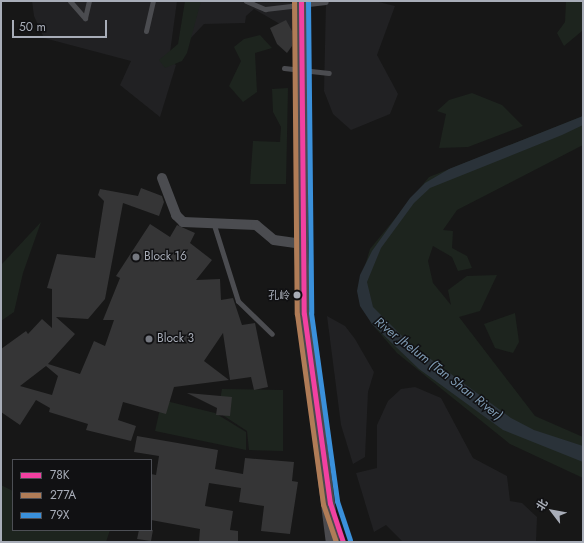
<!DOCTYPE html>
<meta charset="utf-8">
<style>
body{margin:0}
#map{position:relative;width:584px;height:543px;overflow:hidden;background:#171717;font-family:Jost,"Noto Sans SC",sans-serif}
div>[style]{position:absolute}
.built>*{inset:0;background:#212123}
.green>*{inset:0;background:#1d241e}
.water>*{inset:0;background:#2a3239}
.building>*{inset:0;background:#353536}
.lane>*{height:5px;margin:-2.5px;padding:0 2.5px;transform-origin:2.5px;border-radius:2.5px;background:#4b4c50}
.street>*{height:10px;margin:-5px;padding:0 5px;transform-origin:5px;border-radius:5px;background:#4b4c50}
.secondary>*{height:14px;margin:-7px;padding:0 7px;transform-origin:7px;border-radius:7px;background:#4a4a4e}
.bus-1>*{height:5px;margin:-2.5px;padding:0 2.5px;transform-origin:2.5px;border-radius:2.5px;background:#f240a1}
.bus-2>*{height:5px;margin:-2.5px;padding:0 2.5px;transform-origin:2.5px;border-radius:2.5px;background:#b07c57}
.bus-3>*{height:5px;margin:-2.5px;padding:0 2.5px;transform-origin:2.5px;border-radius:2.5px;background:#3a90db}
.dots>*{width:11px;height:11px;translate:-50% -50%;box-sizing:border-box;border:2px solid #111113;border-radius:50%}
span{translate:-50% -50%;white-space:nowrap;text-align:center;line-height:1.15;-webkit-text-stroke:3px #111113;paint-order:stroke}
.bus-label{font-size:11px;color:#a8adb8}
.right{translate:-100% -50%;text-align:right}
.poi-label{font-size:12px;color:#a8adb8}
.left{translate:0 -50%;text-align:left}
.water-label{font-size:13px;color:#7f9bb3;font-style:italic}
.frame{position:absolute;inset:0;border:2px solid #a8adb8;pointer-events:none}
.legend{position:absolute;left:12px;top:459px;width:140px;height:72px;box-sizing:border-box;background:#111113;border:1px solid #4d4f55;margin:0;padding:5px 7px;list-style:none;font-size:12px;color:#a8adb8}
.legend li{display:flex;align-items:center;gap:8px;height:20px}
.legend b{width:20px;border:1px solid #4d4f55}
.north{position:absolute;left:532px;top:491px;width:40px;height:40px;-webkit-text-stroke:3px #111113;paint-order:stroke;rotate:302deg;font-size:11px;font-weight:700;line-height:16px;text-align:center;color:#a8adb8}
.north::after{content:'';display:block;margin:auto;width:14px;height:18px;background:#a8adb8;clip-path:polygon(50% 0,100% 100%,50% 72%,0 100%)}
.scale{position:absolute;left:12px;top:20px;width:95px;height:18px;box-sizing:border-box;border:2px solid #a8adb8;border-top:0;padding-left:5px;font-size:12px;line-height:14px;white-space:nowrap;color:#a8adb8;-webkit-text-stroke:3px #111113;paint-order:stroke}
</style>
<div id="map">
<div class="built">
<i style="clip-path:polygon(32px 1px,177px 1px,169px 60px,176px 65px,160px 117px,120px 85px,131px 61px,44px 38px,34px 16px)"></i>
<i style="clip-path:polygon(188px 1px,294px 3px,292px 31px,254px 9px,246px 16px,245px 23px,204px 24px,188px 41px)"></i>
<i style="clip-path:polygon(326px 1px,375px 1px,395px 6px,377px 55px,398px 94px,390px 114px,351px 130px,333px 114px,324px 91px)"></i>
<i style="clip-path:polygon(327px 316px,345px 326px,355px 339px,374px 372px,368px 392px,365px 457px,353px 464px,341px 425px)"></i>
<i style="clip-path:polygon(415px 387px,441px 398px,473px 458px,507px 476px,510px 501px,522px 503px,537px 517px,536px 542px,403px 542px,386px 525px,374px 532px,356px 473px,377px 468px,377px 425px,388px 401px,401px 389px)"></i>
</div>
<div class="green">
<i style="clip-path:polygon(185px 1px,201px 1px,187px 53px,182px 61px,165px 68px,159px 60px,178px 44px)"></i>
<i style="clip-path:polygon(566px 1px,583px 1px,583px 20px,582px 31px,564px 46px,557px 33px,565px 22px)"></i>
<i style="clip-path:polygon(260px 35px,272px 48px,255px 53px,257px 92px,243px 102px,229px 86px,241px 61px,234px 47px,244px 39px)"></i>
<i style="clip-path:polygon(288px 88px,286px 184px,250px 184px,253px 141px,280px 142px,281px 127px,273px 112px,272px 89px)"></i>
<i style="clip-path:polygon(472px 93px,502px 105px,523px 126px,468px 147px,439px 148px,446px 114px,437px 111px,449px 100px)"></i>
<i style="clip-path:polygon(583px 116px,583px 145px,457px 210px,443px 230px,453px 231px,452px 248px,467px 256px,472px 268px,458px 271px,452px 257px,433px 246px,428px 261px,433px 283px,451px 305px,448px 290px,467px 276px,497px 275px,480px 311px,459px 317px,535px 416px,583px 437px,583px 478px,510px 444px,397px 353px,371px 323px,359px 286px,370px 249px,429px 177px)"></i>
<i style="clip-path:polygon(41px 222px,23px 273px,14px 312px,1px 321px,1px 265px)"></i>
<i style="clip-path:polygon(515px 313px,519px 342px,513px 353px,495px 348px,484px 324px)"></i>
<i style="clip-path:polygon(222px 389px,283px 390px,283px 451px,249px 450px,247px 431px,218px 412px)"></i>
<i style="clip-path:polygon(162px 400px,215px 413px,246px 432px,246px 450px,155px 431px)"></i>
<i style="clip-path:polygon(1px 485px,13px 491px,13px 530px,110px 530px,106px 542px,1px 542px)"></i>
</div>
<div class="water">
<i style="clip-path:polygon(583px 116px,583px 125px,562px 135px,430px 188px,414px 203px,381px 248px,367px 282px,373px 307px,410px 344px,511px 418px,534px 430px,583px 446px,583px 462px,503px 430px,419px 369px,372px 324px,360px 306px,357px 291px,360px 275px,372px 251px,410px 198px,425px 183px,449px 169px)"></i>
</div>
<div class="building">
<i style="clip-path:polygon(286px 20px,292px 31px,292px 46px,287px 53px,277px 44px,270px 28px)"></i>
<i style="clip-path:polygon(evenodd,141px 188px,162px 196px,164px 202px,159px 216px,123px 203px,105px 299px,88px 319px,56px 317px,75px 334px,48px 364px,80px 374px,94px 341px,105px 346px,114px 320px,103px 320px,120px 278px,116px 276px,150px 224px,170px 237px,177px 225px,195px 233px,190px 243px,212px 260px,196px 280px,220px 279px,221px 300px,233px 298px,242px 325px,255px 323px,268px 387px,254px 390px,251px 377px,230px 380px,223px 333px,204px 361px,229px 380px,174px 387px,166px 414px,123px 402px,118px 420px,136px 426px,131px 441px,86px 430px,88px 424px,49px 412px,50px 408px,36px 400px,20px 425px,1px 412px,1px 349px,26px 331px,28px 334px,42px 319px,52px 328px,52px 289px,47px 288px,57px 254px,95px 258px,104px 201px,98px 195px,100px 189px,138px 196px,141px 188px,46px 366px,58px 376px,52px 395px,20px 386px,46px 366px)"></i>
<i style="clip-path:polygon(187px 393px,232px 397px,230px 416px,216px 415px,217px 408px)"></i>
<i style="clip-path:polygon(137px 436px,218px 450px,215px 469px,243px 474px,245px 458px,294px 462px,292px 481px,298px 482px,290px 534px,261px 531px,264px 506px,239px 502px,241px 488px,209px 483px,205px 506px,233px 511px,230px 530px,238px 531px,238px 542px,199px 542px,200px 529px,151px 520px,151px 474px,156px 475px,159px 456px,134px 452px)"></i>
<i style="clip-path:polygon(139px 530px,153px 530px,151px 541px,137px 539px)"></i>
</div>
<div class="lane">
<i style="left:70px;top:1px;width:23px;rotate:49deg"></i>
<i style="left:85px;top:18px;width:17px;rotate:-77deg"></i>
<i style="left:246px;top:1px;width:21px;rotate:23deg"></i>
<i style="left:265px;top:9px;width:61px;rotate:-6.5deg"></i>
<i style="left:146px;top:31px;width:31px;rotate:-77deg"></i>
<i style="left:284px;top:68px;width:45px;rotate:6.3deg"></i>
<i style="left:214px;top:225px;width:80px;rotate:72.5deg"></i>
<i style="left:238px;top:301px;width:47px;rotate:44.1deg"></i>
</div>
<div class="street">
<i style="left:162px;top:178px;width:40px;rotate:69deg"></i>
<i style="left:176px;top:215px;width:10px;rotate:45deg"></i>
<i style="left:183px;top:222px;width:73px;rotate:2.4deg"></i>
<i style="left:256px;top:225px;width:23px;rotate:40deg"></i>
<i style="left:274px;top:240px;width:27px;rotate:8deg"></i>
</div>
<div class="secondary">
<i style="left:301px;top:1px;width:243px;rotate:90deg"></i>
<i style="left:301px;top:244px;width:70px;rotate:87.5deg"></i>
<i style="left:304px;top:314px;width:230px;rotate:82.8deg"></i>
</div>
<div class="bus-1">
<i style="left:301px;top:1px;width:313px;rotate:89.5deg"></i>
<i style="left:304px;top:314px;width:191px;rotate:82.2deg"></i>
<i style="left:330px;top:503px;width:41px;rotate:71.6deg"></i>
</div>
<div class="bus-2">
<i style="left:294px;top:1px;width:313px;rotate:89.5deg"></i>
<i style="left:297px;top:314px;width:192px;rotate:82.2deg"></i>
<i style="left:323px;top:504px;width:40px;rotate:71.1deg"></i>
</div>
<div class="bus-3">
<i style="left:308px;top:1px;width:312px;rotate:89.4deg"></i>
<i style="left:311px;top:313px;width:190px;rotate:82.1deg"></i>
<i style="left:337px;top:501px;width:41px;rotate:71.6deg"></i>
</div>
<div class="dots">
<i style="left:136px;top:257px;background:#757880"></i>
<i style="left:297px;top:295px;background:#a8adb8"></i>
<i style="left:149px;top:339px;background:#757880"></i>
</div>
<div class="bus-label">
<span class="right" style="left:290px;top:295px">孔岭</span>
</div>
<div class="poi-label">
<span class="left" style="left:144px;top:257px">Block 16</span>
<span class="left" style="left:157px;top:339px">Block 3</span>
</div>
<div class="water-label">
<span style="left:438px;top:369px;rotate:38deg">River Jhelum (Tan Shan River)</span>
</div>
<div class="frame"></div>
<ul class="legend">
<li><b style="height:5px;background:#f240a1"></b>78K</li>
<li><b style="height:5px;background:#b07c57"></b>277A</li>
<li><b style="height:5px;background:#3a90db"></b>79X</li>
</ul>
<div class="north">北</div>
<div class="scale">50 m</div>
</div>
